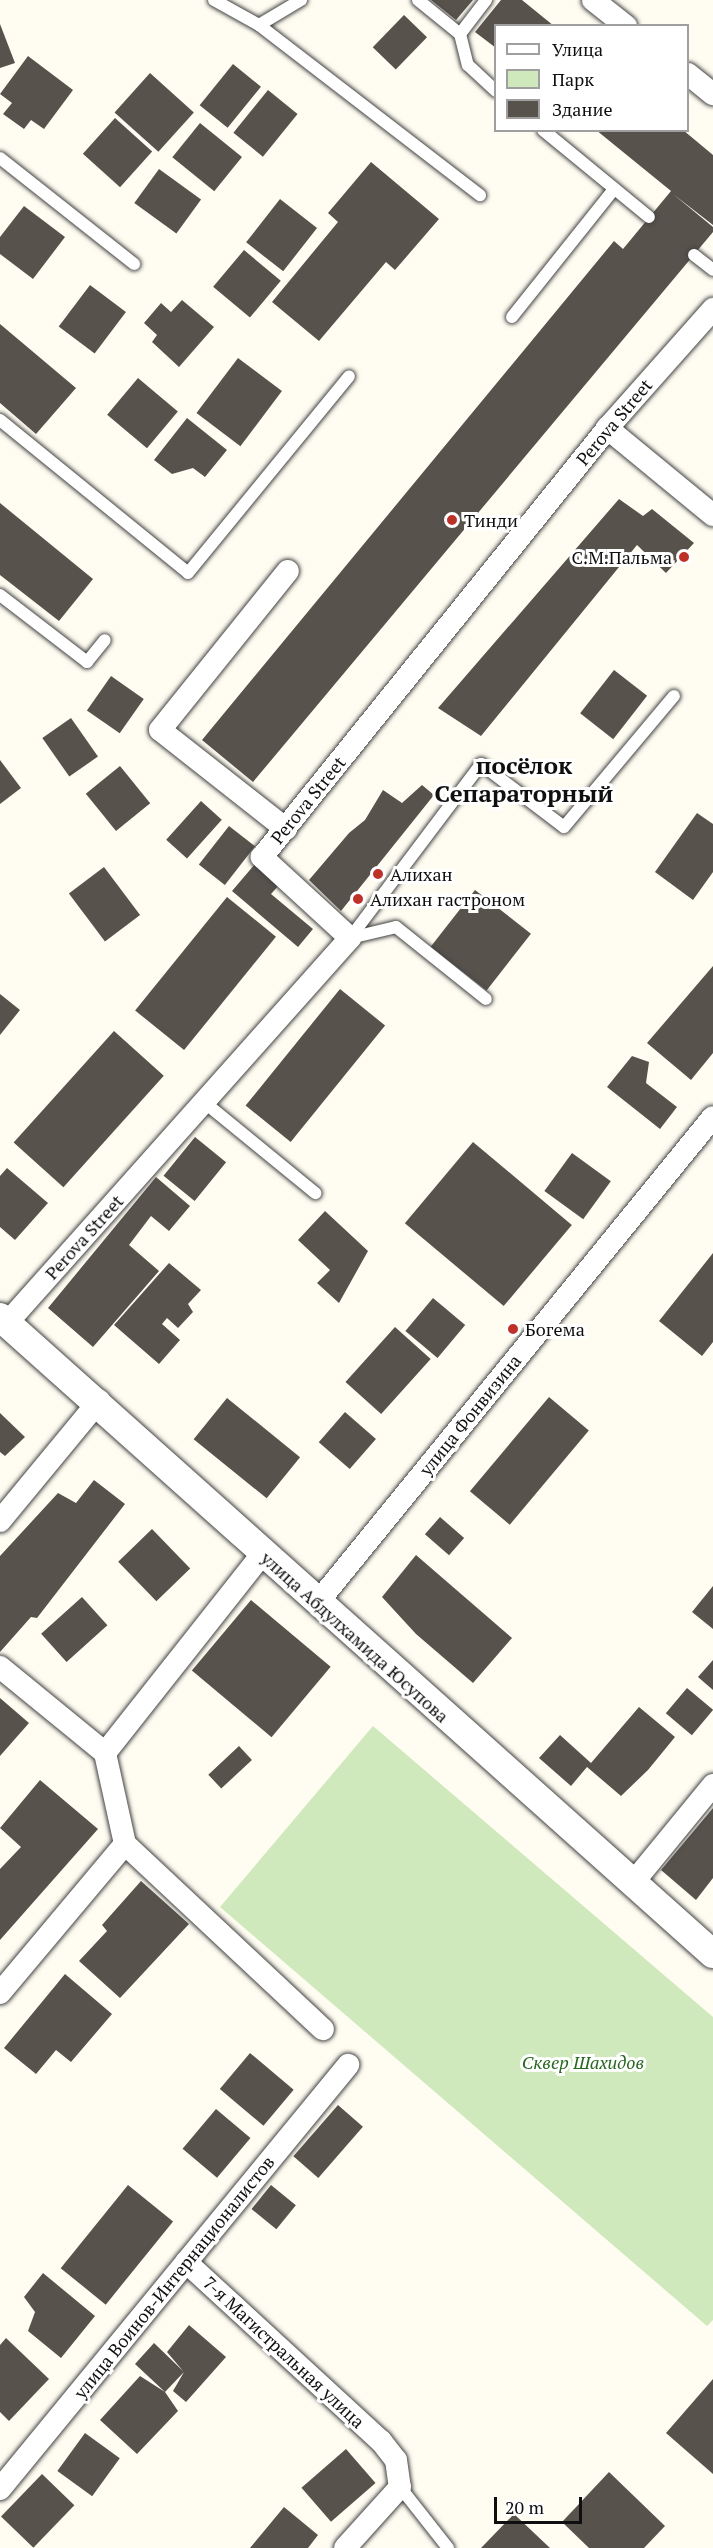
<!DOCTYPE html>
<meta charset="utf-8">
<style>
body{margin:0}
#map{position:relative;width:713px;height:2548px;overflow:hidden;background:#fffdf2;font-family:"PT Serif",serif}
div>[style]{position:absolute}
.green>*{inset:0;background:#cfe9bc}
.building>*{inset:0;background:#58524c;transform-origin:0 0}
.roads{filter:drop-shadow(0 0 2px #424242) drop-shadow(0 0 2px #424242)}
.service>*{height:12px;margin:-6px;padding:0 6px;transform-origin:6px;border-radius:6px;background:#fff}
.minor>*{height:22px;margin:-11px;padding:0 11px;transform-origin:11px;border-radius:11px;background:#fff}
.tertiary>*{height:28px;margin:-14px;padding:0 14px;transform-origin:14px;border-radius:14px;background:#fff}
.dots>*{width:16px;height:16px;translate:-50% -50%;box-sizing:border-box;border:3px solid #fff;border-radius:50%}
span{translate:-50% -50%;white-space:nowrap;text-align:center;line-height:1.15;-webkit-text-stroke:6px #fff;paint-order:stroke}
.street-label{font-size:18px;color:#0f0f0f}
.poi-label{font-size:18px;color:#0f0f0f}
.left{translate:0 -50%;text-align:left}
.right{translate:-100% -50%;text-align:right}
.park-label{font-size:18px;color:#286720;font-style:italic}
.district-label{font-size:24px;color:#0f0f0f;font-weight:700}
.legend{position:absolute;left:494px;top:24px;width:195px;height:108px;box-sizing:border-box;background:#fff;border:2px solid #9f9f9f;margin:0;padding:8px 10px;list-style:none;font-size:18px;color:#0f0f0f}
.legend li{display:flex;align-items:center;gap:12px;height:30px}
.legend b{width:30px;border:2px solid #9f9f9f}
.scale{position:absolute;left:494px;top:2497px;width:88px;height:27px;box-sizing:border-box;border:3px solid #0f0f0f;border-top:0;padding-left:8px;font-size:18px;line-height:21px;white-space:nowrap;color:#0f0f0f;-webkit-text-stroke:4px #fff;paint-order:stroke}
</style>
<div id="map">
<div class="green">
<i style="clip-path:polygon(373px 1726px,713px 2017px,713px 2320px,707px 2326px,220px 1907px)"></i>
</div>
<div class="building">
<i style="clip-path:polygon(431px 0,473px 0,456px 20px)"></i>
<i style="clip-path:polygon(501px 0,522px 0,554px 26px,496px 26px,496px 48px,475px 32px)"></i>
<i style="left:404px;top:15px;width:32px;height:45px;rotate:44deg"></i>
<i style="clip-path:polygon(0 24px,15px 63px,0 68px)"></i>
<i style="clip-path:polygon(28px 56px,73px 90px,44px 129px,31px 120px,24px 129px,3px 114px,12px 103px,0 94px)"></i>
<i style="left:233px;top:64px;width:36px;height:53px;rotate:39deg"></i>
<i style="left:150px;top:73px;width:59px;height:53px;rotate:42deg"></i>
<i style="left:268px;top:90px;width:38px;height:55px;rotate:39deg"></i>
<i style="left:115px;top:118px;width:50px;height:48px;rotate:42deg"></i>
<i style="left:200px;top:123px;width:54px;height:44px;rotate:39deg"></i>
<i style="clip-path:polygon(596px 130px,683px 130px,713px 155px,713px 225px,673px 194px,713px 227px,713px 232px,253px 782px,202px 740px,614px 241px,623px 249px,671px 191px)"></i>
<i style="clip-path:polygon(371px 162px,439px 219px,395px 270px,386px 262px,319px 341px,272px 302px,338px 222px,328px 213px)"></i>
<i style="left:159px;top:169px;width:52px;height:42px;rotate:36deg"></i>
<i style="left:280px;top:199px;width:47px;height:55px;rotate:38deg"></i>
<i style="clip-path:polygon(24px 206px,65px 237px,33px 279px,0 254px,0 237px)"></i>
<i style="left:244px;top:250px;width:48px;height:48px;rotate:40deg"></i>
<i style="left:90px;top:285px;width:45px;height:52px;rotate:37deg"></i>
<i style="clip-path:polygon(182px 300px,214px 327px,179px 367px,152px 342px,157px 335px,144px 323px,161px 303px,171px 312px)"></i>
<i style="clip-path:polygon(0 324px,76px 388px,36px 434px,0 403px)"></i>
<i style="left:238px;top:358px;width:55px;height:69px;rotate:37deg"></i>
<i style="left:138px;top:378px;width:52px;height:48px;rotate:40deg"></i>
<i style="clip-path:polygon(187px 418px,227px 450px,205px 477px,193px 468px,172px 474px,154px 460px)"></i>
<i style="clip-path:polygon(619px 499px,643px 516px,652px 509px,694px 543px,666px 573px,637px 545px,481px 736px,438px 708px)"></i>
<i style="clip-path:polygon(0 503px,93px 579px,59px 621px,0 575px)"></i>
<i style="left:614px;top:670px;width:42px;height:55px;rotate:38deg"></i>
<i style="left:111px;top:676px;width:40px;height:42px;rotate:35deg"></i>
<i style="left:71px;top:718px;width:47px;height:35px;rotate:55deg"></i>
<i style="clip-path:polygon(0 760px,21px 788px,0 804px)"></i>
<i style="left:120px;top:766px;width:48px;height:44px;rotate:51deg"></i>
<i style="clip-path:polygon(422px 785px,434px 795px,341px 911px,309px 880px,349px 833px,365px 820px,383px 790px,402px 803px)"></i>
<i style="left:201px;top:801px;width:28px;height:52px;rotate:42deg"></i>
<i style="clip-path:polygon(697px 813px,713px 824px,713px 872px,693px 900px,655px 872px)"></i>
<i style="left:229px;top:826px;width:33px;height:49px;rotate:38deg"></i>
<i style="clip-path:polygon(255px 864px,280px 884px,271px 894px,313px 929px,298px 947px,232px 891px)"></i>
<i style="left:104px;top:867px;width:60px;height:44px;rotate:53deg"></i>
<i style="left:475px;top:890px;width:71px;height:72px;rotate:38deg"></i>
<i style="left:227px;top:897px;width:63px;height:146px;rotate:39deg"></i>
<i style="clip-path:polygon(713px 966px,713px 1053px,691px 1080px,647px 1043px)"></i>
<i style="left:340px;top:989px;width:58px;height:150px;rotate:39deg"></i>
<i style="clip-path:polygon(0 994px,20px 1010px,0 1035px)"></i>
<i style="left:114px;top:1031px;width:67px;height:150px;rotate:42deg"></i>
<i style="clip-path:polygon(632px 1056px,649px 1062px,646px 1083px,677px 1107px,660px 1129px,607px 1087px)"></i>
<i style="left:195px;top:1137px;width:40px;height:50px;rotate:39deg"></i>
<i style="left:473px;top:1142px;width:129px;height:106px;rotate:40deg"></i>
<i style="left:572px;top:1153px;width:48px;height:47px;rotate:36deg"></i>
<i style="clip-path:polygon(7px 1168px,48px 1203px,15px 1240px,0 1227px,0 1176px)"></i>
<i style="clip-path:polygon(156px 1177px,190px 1206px,169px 1231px,151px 1216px,129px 1245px,159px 1271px,93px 1347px,48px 1308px)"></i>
<i style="clip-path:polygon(325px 1211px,368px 1251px,339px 1303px,317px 1283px,330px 1270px,298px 1240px)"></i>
<i style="clip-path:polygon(713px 1253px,713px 1342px,702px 1356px,659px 1321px)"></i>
<i style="clip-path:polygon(169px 1263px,201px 1290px,188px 1304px,193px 1312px,178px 1328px,167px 1318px,162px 1324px,180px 1340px,159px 1364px,114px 1325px)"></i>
<i style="left:433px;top:1298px;width:42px;height:43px;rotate:40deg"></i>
<i style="left:395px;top:1327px;width:48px;height:74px;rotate:42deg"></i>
<i style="left:549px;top:1397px;width:52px;height:123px;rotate:40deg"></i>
<i style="left:227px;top:1398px;width:94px;height:53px;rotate:39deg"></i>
<i style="left:345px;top:1412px;width:41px;height:40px;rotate:41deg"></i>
<i style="clip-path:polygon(0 1413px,25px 1437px,5px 1456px,0 1452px)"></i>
<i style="clip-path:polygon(94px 1480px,125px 1504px,37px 1618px,31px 1617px,0 1652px,0 1556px,58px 1493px,76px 1503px)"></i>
<i style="left:440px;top:1517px;width:32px;height:23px;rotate:41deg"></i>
<i style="left:152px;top:1529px;width:55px;height:47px;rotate:46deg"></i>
<i style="clip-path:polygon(416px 1555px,512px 1638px,473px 1683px,416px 1634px,382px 1597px)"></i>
<i style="clip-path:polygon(713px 1586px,713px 1629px,692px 1612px)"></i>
<i style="left:82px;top:1597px;width:38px;height:55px;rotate:48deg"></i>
<i style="left:251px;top:1600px;width:104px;height:92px;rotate:40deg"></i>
<i style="clip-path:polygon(713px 1660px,713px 1690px,698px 1677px)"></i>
<i style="left:687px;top:1688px;width:34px;height:33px;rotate:40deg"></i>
<i style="clip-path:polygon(0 1698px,29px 1723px,0 1756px)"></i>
<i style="clip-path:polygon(639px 1707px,675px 1737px,648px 1770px,621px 1796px,587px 1767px,571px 1786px,539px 1758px,560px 1735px,591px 1763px)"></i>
<i style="left:239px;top:1746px;width:19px;height:42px;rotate:47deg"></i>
<i style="clip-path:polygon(40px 1780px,98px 1829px,0 1940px,0 1869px,21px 1847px,0 1828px)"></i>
<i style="clip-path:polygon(713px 1808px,713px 1878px,696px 1900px,661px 1870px)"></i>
<i style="clip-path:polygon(141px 1881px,189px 1924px,120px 1998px,79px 1961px,107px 1931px,102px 1925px)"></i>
<i style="clip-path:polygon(65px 1974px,112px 2014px,71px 2062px,56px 2050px,36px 2074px,4px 2048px)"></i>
<i style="left:250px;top:2053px;width:57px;height:47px;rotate:40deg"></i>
<i style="left:338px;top:2105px;width:33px;height:68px;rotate:41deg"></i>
<i style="left:216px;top:2109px;width:45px;height:52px;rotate:40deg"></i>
<i style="left:128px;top:2185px;width:58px;height:107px;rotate:39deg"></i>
<i style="left:271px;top:2185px;width:32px;height:31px;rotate:39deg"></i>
<i style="clip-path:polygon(43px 2273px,95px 2316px,61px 2358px,28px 2331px,35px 2312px,24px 2297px)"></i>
<i style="clip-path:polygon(189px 2325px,226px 2357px,186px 2402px,173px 2391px,184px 2372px,165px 2392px,178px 2411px,137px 2454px,100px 2420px,140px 2376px,165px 2392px,135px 2364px,154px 2343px,183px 2371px,167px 2352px)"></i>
<i style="clip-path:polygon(6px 2338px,49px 2379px,9px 2421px,0 2412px,0 2345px)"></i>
<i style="clip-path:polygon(713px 2379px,713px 2474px,666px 2433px)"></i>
<i style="left:85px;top:2433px;width:43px;height:47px;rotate:36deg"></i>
<i style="left:346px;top:2449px;width:45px;height:59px;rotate:49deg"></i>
<i style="clip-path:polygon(609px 2472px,665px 2526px,644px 2548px,589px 2548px,562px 2522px)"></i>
<i style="left:42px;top:2474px;width:45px;height:59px;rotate:44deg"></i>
<i style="clip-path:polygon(284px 2507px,318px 2535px,308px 2548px,250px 2548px)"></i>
<i style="clip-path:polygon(514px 2514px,550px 2548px,481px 2548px)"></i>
</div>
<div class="roads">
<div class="service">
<i style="left:214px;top:0;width:51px;rotate:29.1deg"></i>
<i style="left:259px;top:25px;width:49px;rotate:-30.8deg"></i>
<i style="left:418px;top:0;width:54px;rotate:39deg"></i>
<i style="left:460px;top:34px;width:43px;rotate:-52.6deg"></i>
<i style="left:259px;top:25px;width:279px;rotate:37.6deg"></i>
<i style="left:460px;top:34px;width:32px;rotate:76deg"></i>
<i style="left:468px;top:65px;width:38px;rotate:43deg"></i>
<i style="left:543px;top:130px;width:137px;rotate:39.4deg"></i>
<i style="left:0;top:158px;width:171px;rotate:38.3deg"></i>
<i style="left:694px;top:255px;width:24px;rotate:38deg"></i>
<i style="left:512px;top:317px;width:164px;rotate:-51.4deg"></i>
<i style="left:0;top:420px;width:242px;rotate:39.1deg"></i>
<i style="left:188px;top:573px;width:254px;rotate:-50.7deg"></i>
<i style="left:0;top:595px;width:110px;rotate:37.6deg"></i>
<i style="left:87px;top:662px;width:28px;rotate:-51deg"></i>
<i style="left:350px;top:938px;width:218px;rotate:-53deg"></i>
<i style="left:481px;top:764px;width:104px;rotate:37.2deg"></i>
<i style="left:564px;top:827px;width:171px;rotate:-50deg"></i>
<i style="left:350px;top:938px;width:47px;rotate:-13.4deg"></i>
<i style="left:396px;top:927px;width:115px;rotate:38.7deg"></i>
<i style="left:204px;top:1102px;width:144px;rotate:39.3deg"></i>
<i style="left:400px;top:2487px;width:78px;rotate:51.8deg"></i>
</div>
<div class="minor">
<i style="left:593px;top:0;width:42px;rotate:38.2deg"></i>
<i style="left:688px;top:74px;width:32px;rotate:39deg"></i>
<i style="left:607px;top:428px;width:137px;rotate:39.4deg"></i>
<i style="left:286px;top:829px;width:160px;rotate:-141.8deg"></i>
<i style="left:160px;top:730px;width:204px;rotate:-51.2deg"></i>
<i style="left:7px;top:1323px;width:516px;rotate:-48.3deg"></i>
<i style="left:350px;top:938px;width:120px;rotate:-137.4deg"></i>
<i style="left:262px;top:857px;width:556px;rotate:-51.13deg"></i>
<i style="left:611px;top:424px;width:154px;rotate:-48.4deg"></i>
<i style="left:0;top:1521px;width:156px;rotate:-50.5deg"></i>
<i style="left:318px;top:1602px;width:625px;rotate:-50.84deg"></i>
<i style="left:0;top:1667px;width:136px;rotate:39.3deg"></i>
<i style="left:105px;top:1753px;width:93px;rotate:77.6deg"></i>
<i style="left:125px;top:1844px;width:271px;rotate:43.1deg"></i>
<i style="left:105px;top:1753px;width:253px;rotate:-51.7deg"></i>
<i style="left:632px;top:1884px;width:128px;rotate:-50.7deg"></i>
<i style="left:0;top:1993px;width:194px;rotate:-50deg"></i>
<i style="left:186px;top:2262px;width:265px;rotate:42.6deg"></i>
<i style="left:381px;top:2441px;width:24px;rotate:52deg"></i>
<i style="left:396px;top:2460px;width:27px;rotate:82deg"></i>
<i style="left:400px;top:2487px;width:82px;rotate:132deg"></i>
<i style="left:0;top:2489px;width:549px;rotate:-50.62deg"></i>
</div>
<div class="tertiary">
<i style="left:0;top:1317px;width:956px;rotate:41.78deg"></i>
</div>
</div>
<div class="dots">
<i style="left:452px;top:520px;background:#bd3129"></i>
<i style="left:684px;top:557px;background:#bd3129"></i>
<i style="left:378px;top:874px;background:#bd3129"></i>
<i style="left:358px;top:899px;background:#bd3129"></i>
<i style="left:513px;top:1329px;background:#bd3129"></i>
</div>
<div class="street-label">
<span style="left:614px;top:422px;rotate:-50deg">Perova Street</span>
<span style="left:308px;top:800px;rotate:-51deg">Perova Street</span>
<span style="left:84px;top:1237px;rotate:-48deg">Perova Street</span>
<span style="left:470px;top:1415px;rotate:-51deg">улица Фонвизина</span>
<span style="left:355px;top:1637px;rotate:42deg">улица Абдулхамида Юсупова</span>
<span style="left:174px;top:2277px;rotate:-51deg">улица Воинов-Интернационалистов</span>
<span style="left:284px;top:2352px;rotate:43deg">7-я Магистральная улица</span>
</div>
<div class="poi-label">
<span class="left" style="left:464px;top:520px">Тинди</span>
<span class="right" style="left:672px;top:557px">С.М.Пальма</span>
<span class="left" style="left:390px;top:874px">Алихан</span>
<span class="left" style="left:370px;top:899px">Алихан гастроном</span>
<span class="left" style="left:525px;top:1329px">Богема</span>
</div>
<div class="park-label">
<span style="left:583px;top:2062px">Сквер Шахидов</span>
</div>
<div class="district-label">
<span style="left:524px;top:780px">посёлок<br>Сепараторный</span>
</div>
<ul class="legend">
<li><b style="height:8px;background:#fff"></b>Улица</li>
<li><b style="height:16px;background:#cfe9bc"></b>Парк</li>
<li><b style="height:16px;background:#58524c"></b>Здание</li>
</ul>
<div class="scale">20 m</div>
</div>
